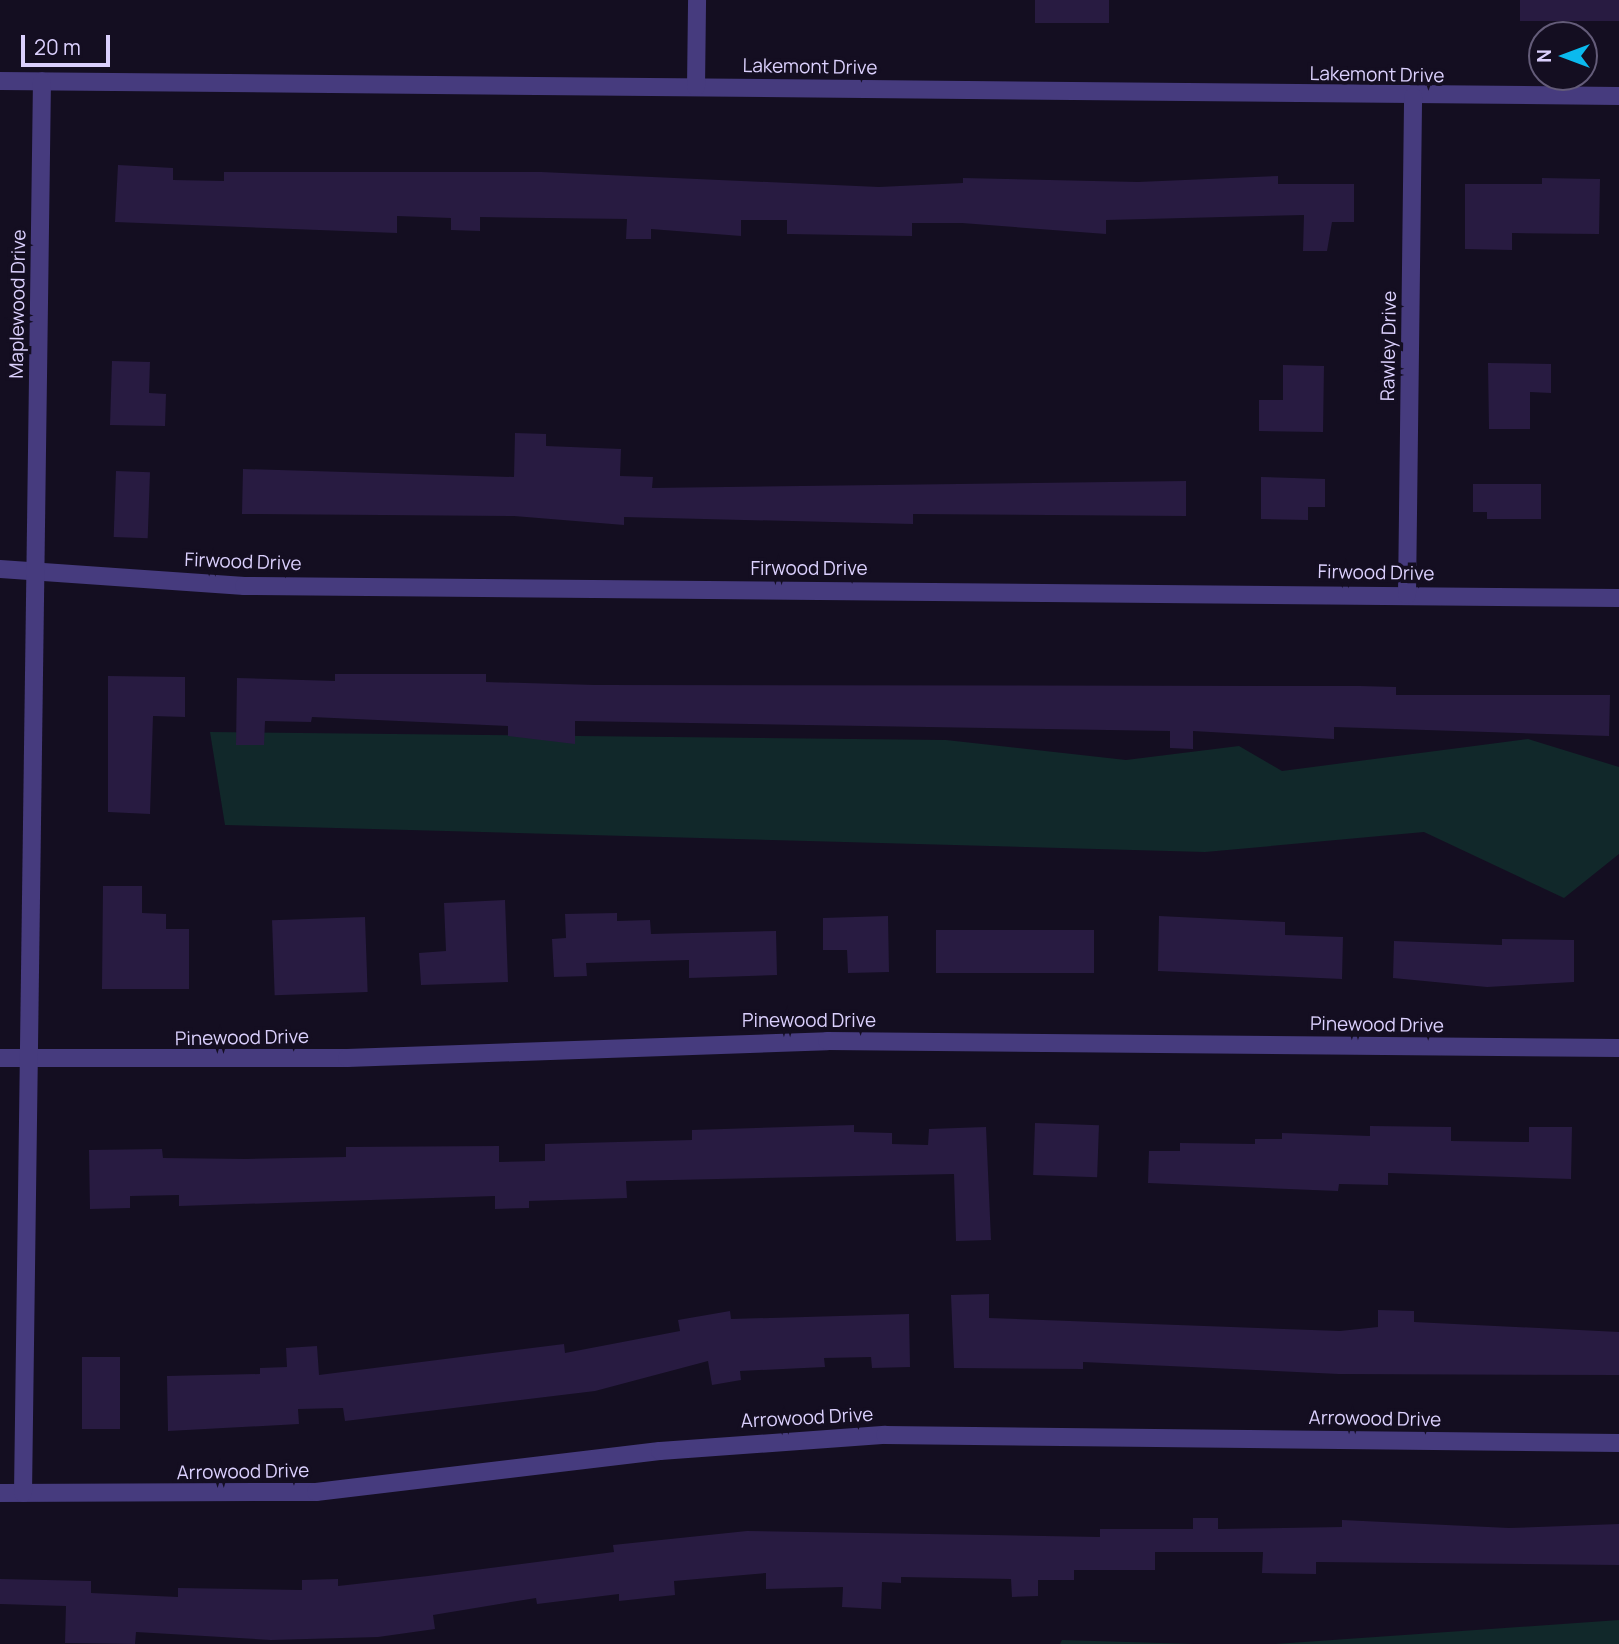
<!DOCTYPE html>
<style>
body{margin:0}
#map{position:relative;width:1619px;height:1644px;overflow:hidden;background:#140e21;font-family:Manrope,sans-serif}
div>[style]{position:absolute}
.green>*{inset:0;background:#11282a}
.building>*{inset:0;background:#281b41;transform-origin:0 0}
.minor>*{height:18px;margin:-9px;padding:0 9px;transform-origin:9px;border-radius:9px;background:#463b7e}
span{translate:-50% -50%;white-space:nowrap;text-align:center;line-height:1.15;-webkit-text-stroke:7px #140e21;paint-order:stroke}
.street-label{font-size:19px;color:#dbd0fd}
.north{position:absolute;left:1528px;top:21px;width:70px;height:70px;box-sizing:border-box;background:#140e21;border:2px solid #645c79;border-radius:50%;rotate:270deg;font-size:19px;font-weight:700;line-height:28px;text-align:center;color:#dbd0fd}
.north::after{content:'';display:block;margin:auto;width:24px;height:32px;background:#0bbaee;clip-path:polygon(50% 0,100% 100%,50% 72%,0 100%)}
.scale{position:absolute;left:21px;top:35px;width:89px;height:32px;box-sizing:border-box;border:4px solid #dbd0fd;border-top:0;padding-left:9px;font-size:21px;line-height:24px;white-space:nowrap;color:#dbd0fd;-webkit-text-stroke:5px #140e21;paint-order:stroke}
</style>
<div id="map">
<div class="green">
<i style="clip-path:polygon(210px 732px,946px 740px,1126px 760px,1239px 746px,1282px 771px,1528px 739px,1619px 767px,1619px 854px,1564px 898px,1424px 832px,1205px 852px,225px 825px)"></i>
<i style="clip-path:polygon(1619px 1620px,1619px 1644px,1275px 1644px)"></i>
<i style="clip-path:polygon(1062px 1640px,1195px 1644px,1060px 1644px)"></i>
</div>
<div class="building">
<i style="left:1035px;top:0;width:74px;height:23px"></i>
<i style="left:1520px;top:0;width:99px;height:21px"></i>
<i style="clip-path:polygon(118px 165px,173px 168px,173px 180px,224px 181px,224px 172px,541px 172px,879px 187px,963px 183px,963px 178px,1138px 182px,1278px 176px,1278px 184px,1354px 184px,1354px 222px,1332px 222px,1327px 251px,1303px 251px,1304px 215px,1106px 220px,1106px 234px,962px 223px,912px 223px,912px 236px,787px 234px,787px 220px,741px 220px,741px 236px,651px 229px,651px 239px,626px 239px,627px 219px,480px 217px,480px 231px,451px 230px,451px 218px,397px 216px,397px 233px,115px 222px)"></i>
<i style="clip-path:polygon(1542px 178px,1600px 179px,1599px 234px,1512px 233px,1512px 250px,1465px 249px,1465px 184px,1542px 184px)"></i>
<i style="clip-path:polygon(112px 361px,150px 362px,149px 393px,166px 394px,165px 426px,110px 425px)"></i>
<i style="clip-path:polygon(1488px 363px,1551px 364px,1551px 393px,1530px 392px,1530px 429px,1489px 429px)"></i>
<i style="clip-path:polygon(1283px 365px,1324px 366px,1323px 432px,1259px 431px,1259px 400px,1283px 400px)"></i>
<i style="clip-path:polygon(515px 433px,546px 434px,546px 446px,621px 449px,620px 476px,653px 477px,652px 488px,1186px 481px,1186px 516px,913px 514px,913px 524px,624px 517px,624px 525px,514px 516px,242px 514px,243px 469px,514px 477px)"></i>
<i style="left:116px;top:471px;width:34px;height:66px;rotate:2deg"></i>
<i style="clip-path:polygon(1261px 477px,1325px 479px,1325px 507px,1308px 507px,1308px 520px,1261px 519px)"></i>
<i style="clip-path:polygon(1473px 484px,1541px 484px,1541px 519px,1487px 519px,1487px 512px,1473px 512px)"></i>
<i style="clip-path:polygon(335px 674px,486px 674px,486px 682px,595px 685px,1360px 686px,1396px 687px,1396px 695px,1610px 695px,1609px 736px,1334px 727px,1334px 739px,1193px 731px,1193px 749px,1170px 748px,1170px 731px,575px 721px,575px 744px,508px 736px,508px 726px,312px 717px,311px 722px,265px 721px,264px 745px,236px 745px,237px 678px,335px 681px)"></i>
<i style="clip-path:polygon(108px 676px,185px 677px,185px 717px,153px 716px,150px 814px,108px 812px)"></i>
<i style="clip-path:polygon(103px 886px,142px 886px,142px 913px,166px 914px,166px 929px,189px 929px,189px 989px,102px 989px)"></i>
<i style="clip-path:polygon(505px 900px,508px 982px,421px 985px,419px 953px,446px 951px,444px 903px)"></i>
<i style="clip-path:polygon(617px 913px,617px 921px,650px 920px,651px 934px,776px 931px,777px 975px,689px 978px,689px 960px,586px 963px,587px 976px,554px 977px,552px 939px,566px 938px,565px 914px)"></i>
<i style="clip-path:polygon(888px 916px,889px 972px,848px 973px,847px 950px,823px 950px,823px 918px)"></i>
<i style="clip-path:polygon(1159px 916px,1285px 922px,1285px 935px,1343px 937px,1342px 979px,1158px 971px)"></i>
<i style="left:365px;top:917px;width:75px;height:93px;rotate:88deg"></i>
<i style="left:1094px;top:930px;width:43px;height:158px;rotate:90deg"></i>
<i style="clip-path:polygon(1502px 939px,1574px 940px,1574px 982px,1487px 987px,1393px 978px,1394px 941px,1502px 945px)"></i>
<i style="left:1035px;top:1123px;width:64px;height:52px;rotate:2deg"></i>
<i style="clip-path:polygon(854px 1125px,854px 1132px,892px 1133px,892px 1144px,928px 1145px,929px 1129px,986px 1127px,991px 1240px,956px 1241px,954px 1174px,626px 1181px,627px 1198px,529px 1201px,529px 1208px,495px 1209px,495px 1196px,179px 1206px,179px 1195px,130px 1196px,130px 1208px,90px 1209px,89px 1150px,162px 1149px,163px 1158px,246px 1159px,346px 1157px,346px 1147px,499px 1146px,499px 1162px,545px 1161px,545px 1144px,692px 1140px,692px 1130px)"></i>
<i style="clip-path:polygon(1370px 1126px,1451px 1127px,1451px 1141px,1529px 1142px,1529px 1127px,1572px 1127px,1571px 1179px,1388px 1173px,1388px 1185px,1339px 1184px,1338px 1191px,1148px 1183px,1149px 1151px,1180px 1151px,1180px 1143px,1255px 1144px,1255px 1139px,1282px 1139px,1282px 1133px,1370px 1136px)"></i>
<i style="clip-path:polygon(989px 1294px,989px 1318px,1340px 1331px,1378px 1327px,1378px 1310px,1414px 1311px,1414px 1322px,1619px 1332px,1619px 1375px,1339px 1374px,1083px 1362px,1083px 1369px,954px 1368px,951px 1295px)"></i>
<i style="clip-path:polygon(730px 1311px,731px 1319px,909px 1314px,910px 1367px,872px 1368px,871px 1357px,824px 1358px,825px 1367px,740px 1371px,741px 1380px,712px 1385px,708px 1361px,595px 1391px,345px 1421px,343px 1408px,298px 1409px,299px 1424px,168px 1431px,167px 1376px,260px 1374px,260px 1368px,287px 1367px,286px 1348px,317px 1346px,319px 1375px,564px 1344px,565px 1353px,680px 1331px,678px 1320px)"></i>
<i style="left:82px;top:1357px;width:38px;height:72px"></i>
<i style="clip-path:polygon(1193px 1518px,1218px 1518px,1218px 1529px,1342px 1527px,1342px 1520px,1509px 1528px,1619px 1524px,1619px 1565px,1316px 1562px,1316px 1574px,1262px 1573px,1263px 1552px,1155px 1552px,1155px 1570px,1074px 1570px,1074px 1580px,1038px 1580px,1038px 1596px,1012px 1597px,1011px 1579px,901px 1577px,901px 1583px,882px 1582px,881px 1609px,842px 1607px,843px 1587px,766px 1589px,766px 1573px,674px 1581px,675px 1595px,619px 1601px,619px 1594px,537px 1604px,536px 1598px,433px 1615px,435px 1629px,378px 1637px,271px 1640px,136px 1632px,135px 1644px,65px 1643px,66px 1606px,0 1604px,0 1579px,91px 1581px,91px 1593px,178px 1597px,178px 1588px,302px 1590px,302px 1580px,338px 1579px,338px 1586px,428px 1576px,614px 1552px,613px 1545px,747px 1531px,1100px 1537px,1100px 1529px,1193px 1529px)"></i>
</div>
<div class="minor">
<i style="left:0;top:81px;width:1619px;rotate:0.53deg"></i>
<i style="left:696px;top:87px;width:87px;rotate:-89.3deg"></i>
<i style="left:0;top:569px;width:245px;rotate:4deg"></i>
<i style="left:244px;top:586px;width:1375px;rotate:0.5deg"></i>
<i style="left:1407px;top:595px;width:498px;rotate:-89.3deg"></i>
<i style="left:0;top:1058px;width:347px"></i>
<i style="left:347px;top:1058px;width:480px;rotate:-2deg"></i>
<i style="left:827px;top:1041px;width:792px;rotate:0.51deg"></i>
<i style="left:0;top:1493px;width:316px;rotate:-0.2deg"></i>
<i style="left:316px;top:1492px;width:346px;rotate:-6.8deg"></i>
<i style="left:660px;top:1451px;width:226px;rotate:-4.1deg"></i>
<i style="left:885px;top:1435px;width:734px;rotate:0.62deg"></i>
<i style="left:23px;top:1493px;width:1412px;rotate:-89.23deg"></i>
</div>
<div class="street-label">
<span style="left:810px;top:67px;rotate:1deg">Lakemont Drive</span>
<span style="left:1377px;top:75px;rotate:1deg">Lakemont Drive</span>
<span style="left:18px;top:304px;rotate:-89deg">Maplewood Drive</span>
<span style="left:1389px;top:346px;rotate:-89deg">Rawley Drive</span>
<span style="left:243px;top:562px;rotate:2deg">Firwood Drive</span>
<span style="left:809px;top:569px">Firwood Drive</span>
<span style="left:1376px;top:573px;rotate:1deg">Firwood Drive</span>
<span style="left:809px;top:1021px">Pinewood Drive</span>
<span style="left:1377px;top:1025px;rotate:1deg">Pinewood Drive</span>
<span style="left:242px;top:1038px;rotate:-1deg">Pinewood Drive</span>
<span style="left:807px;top:1418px;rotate:-3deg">Arrowood Drive</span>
<span style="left:1375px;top:1419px;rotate:1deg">Arrowood Drive</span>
<span style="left:243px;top:1472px;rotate:-1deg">Arrowood Drive</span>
</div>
<div class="north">N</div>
<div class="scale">20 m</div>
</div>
